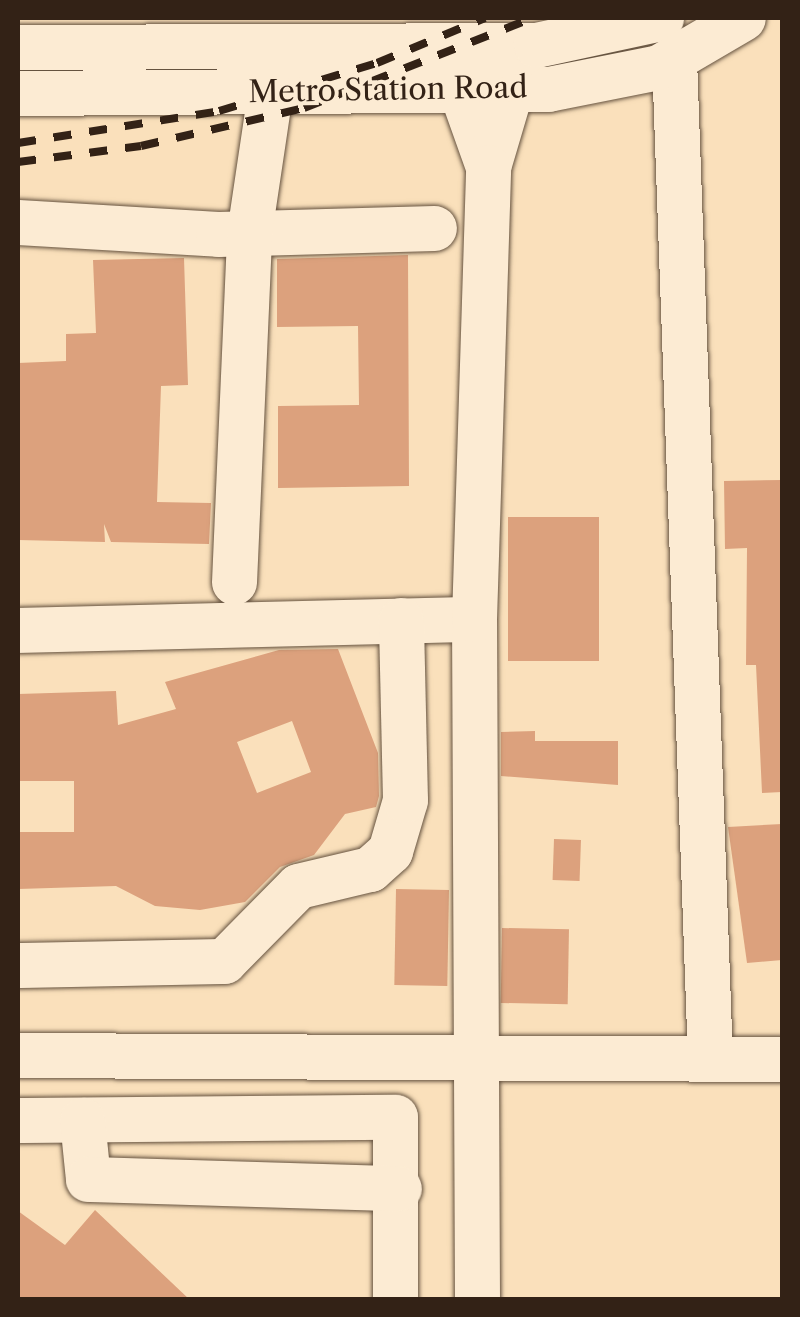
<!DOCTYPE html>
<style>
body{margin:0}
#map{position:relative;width:800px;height:1317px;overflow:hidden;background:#fae0bb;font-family:"Libre Caslon Text",serif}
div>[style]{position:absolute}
.building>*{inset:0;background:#dca17d;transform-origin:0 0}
.roads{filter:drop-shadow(0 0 2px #65523f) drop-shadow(0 0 2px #65523f)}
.minor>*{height:45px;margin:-22.5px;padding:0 22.5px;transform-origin:22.5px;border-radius:22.5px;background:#fcebd3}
.rail>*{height:8px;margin-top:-4px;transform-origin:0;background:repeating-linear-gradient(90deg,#332216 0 18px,transparent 0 36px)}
span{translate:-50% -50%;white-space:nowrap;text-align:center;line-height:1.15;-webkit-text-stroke:8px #fcebd3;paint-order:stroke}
.street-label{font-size:30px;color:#332216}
.frame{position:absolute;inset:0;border:20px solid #332216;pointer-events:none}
</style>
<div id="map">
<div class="building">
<i style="clip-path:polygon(408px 255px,409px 486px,278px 488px,278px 406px,359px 405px,358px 326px,277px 327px,277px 259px)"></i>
<i style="clip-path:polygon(184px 258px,188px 385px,161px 386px,157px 502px,211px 503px,209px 544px,111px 542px,104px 524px,105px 542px,18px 540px,18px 363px,66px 361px,66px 334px,96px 333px,93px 260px)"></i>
<i style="clip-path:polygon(782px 480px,782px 792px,762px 793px,756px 665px,746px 665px,747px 548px,725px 549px,724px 481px)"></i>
<i style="left:508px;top:517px;width:91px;height:144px"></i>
<i style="clip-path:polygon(evenodd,338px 649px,378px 753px,379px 796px,376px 807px,345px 814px,314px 855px,280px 867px,245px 902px,200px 910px,155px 906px,116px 886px,18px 889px,18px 832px,74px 832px,74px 781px,18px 781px,18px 694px,116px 691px,118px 725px,176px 709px,165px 682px,279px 650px,338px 649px,292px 721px,311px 772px,257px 793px,237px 742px,292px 721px)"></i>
<i style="clip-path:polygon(535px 731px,535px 741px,618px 741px,618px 785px,501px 776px,501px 732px)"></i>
<i style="clip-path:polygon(782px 824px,782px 960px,747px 963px,728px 827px)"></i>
<i style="left:554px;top:839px;width:27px;height:41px;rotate:2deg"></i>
<i style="left:396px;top:889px;width:53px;height:96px;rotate:1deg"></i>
<i style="left:502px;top:928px;width:67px;height:75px;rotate:1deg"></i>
<i style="clip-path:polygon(95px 1210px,190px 1300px,18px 1300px,18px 1211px,65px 1245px)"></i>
</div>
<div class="roads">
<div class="minor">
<i style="left:18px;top:47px;width:518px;rotate:-0.22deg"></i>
<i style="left:536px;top:45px;width:128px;rotate:-12.2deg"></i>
<i style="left:674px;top:59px;width:1000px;rotate:87.94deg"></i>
<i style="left:461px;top:91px;width:81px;rotate:70.4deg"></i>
<i style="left:488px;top:167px;width:81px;rotate:-73.6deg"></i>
<i style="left:18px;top:93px;width:530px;rotate:-0.43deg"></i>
<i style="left:548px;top:89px;width:113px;rotate:-11.2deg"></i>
<i style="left:659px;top:67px;width:97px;rotate:-30.3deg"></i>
<i style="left:18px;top:222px;width:200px;rotate:3.4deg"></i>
<i style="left:218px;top:234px;width:216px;rotate:-1.6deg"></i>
<i style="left:234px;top:582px;width:349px;rotate:-87.5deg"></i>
<i style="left:249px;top:233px;width:143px;rotate:-81.5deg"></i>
<i style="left:18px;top:630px;width:456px;rotate:-1.4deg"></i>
<i style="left:18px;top:965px;width:206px;rotate:-1.1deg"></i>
<i style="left:224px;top:961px;width:105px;rotate:-45.4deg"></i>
<i style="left:298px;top:886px;width:74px;rotate:-13.3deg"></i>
<i style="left:370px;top:869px;width:27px;rotate:-42deg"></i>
<i style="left:390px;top:851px;width:53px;rotate:-73.6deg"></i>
<i style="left:405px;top:800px;width:180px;rotate:-91.3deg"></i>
<i style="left:18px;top:1055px;width:764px;rotate:0.3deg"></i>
<i style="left:18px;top:1120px;width:377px;rotate:-0.5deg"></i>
<i style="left:395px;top:1117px;width:183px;rotate:90deg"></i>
<i style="left:82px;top:1120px;width:59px;rotate:84.2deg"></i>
<i style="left:88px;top:1179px;width:311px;rotate:1.7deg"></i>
<i style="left:477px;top:1300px;width:681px;rotate:-90.25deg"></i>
<i style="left:474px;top:619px;width:452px;rotate:-88.2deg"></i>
</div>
</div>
<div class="rail">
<i style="left:18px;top:143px;width:204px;rotate:-9deg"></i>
<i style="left:219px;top:111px;width:165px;rotate:-16.9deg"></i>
<i style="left:377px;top:63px;width:117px;rotate:-22.6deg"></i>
<i style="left:18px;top:162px;width:124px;rotate:-7.4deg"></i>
<i style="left:141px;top:146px;width:167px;rotate:-13.1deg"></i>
<i style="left:304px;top:108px;width:245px;rotate:-21.5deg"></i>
</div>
<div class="street-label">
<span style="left:388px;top:90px;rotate:-1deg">Metro Station Road</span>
</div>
<div class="frame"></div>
</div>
